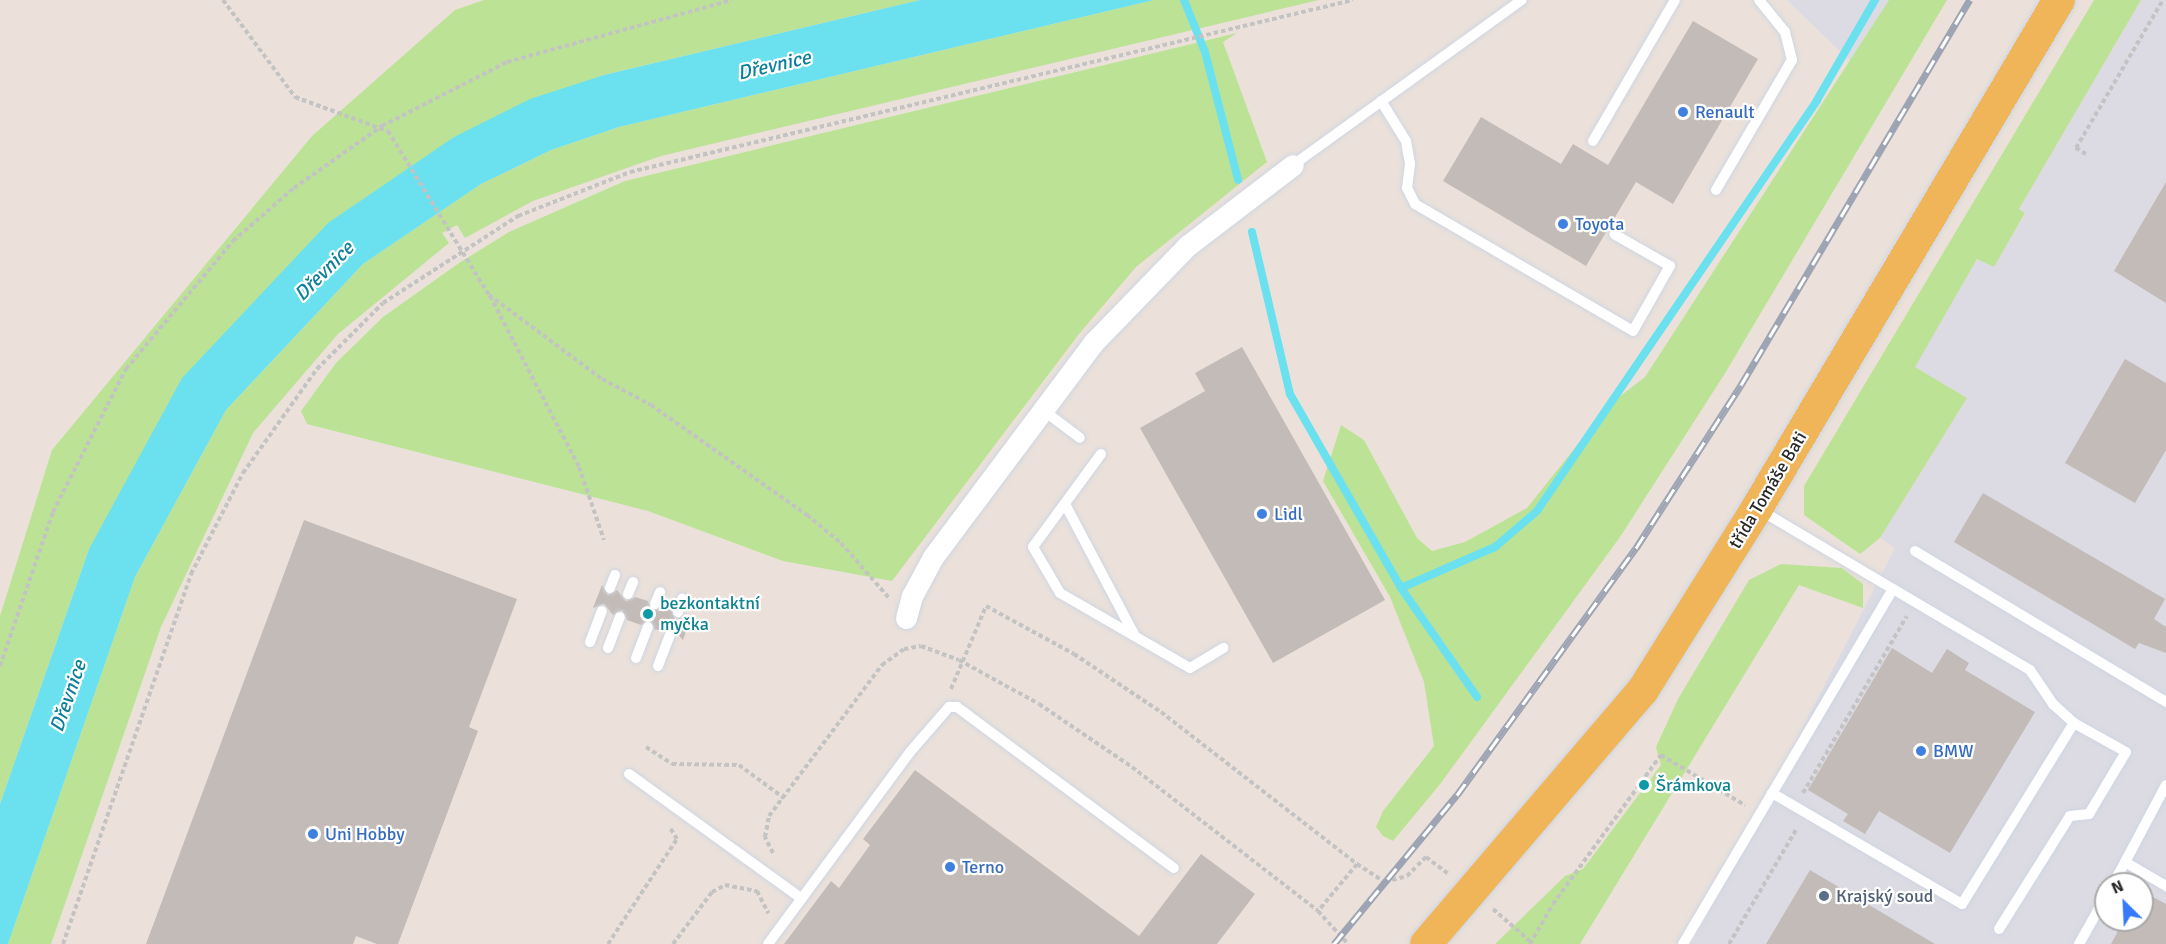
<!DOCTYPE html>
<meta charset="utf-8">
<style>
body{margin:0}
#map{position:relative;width:2166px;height:944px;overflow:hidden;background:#ebe1da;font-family:Signika,sans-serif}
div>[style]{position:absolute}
.industrial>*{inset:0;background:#dcdbe3}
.green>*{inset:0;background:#bce395}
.water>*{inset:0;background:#6be1ef}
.stream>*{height:8px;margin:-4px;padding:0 4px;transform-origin:4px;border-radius:4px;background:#6be1ef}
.building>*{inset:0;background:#c3bbb7}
.path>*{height:4px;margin-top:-2px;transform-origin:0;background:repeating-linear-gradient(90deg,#c3c3c3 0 4.5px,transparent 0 7.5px)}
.roads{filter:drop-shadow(0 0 2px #cfd6e2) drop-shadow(0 0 2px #cfd6e2)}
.lane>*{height:10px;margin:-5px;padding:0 5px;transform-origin:5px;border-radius:5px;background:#fff}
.street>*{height:21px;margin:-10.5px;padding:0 10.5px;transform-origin:10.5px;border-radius:10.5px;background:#fff}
.primary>*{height:32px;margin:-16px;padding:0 16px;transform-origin:16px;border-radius:16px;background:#f1b559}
.rail>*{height:7px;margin-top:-3.5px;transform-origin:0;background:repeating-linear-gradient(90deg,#fff 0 14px,#9da4b3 0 28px);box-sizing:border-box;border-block:2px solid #9da4b3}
.dots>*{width:16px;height:16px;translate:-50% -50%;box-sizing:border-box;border:3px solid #fff;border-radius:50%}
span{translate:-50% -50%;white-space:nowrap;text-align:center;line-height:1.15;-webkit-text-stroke:4.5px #fff;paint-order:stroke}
.shop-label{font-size:18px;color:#366cbe}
.left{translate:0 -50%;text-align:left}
.street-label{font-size:18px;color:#282828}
.culture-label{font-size:18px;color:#0d838f}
.service-label{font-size:18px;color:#4e5e75}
.water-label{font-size:20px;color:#0c7f99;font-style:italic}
.north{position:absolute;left:2094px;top:872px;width:60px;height:60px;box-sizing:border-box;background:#fff;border:2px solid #a9a9a9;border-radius:50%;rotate:336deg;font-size:16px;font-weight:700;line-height:24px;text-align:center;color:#282828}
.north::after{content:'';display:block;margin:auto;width:21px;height:27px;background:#377bfb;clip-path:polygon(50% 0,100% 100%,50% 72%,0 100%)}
</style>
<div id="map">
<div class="industrial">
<i style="clip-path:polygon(1787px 0,1889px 0,1852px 63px)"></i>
<i style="clip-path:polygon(evenodd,2141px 0,2166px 0,2166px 944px,1692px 944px,1895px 548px,1880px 538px,1967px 398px,1914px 367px,1977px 259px,1994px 267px,2025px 214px,2019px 209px,2141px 0,2106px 884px,2142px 884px,2142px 920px,2106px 920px,2106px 884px)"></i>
</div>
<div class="green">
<i style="clip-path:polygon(484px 0,920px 0,604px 75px,454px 137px,89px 549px,0 804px,0 616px,52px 450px,312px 136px,455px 10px)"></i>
<i style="clip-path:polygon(1154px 0,1319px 0,661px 156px,533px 201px,465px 238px,457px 225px,442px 233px,449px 243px,338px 334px,253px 433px,161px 627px,51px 944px,8px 944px,135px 577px,226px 410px,363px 264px,481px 184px,551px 150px,619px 127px)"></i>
<i style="clip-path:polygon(1889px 0,1947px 0,1724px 375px,1620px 537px,1441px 783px,1393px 841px,1383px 836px,1376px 827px,1383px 811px,1434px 746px,1424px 682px,1390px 597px,1323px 481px,1341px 425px,1364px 440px,1417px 538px,1432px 551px,1465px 542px,1527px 508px,1610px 404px,1645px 377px)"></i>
<i style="clip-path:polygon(2094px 0,2141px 0,2019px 209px,2025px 213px,1994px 267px,1977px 259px,1915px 367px,1967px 398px,1880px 538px,1860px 554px,1804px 515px,1804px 486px)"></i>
<i style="clip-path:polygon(1237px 33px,1223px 42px,1267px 162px,1136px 267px,1079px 334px,892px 581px,783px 561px,648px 511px,307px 424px,301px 411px,336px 363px,383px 317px,459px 263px,509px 232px,625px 181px)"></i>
<i style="clip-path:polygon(1781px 564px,1842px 568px,1863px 584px,1863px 608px,1799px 585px,1580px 944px,1495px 944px,1565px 876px,1583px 869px,1661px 765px,1656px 747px,1678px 699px,1749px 580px)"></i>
</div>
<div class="water">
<i style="clip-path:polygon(920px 0,1154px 0,619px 127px,551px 150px,481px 184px,363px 264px,226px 410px,135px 577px,8px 944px,0 944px,0 804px,89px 549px,182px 378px,328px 223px,454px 137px,530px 99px,604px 75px)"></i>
</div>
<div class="stream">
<i style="left:1184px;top:0;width:56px;rotate:68deg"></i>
<i style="left:1205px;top:52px;width:132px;rotate:75.5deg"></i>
<i style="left:1252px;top:232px;width:166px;rotate:76.8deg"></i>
<i style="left:1290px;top:394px;width:224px;rotate:60.2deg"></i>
<i style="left:1401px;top:588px;width:133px;rotate:55.1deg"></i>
<i style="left:1401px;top:588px;width:103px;rotate:-23.6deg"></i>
<i style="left:1495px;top:547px;width:55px;rotate:-40.6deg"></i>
<i style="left:1537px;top:511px;width:497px;rotate:-55.7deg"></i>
<i style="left:1817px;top:100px;width:116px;rotate:-59.9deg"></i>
</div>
<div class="building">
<i style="clip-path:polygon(1693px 21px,1758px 59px,1673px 204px,1636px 182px,1586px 266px,1443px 181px,1481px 117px,1561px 164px,1573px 144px,1608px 165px)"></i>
<i style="clip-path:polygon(2166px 182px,2166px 303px,2114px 271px)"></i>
<i style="clip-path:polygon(1242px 347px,1385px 600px,1273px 663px,1140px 428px,1205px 391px,1195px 373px)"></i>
<i style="clip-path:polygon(2125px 359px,2166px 383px,2166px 450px,2135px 503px,2065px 463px)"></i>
<i style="clip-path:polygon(1983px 493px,2165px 599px,2154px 619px,2166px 627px,2166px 653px,2139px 643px,2135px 649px,1954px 542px)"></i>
<i style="clip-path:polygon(304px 520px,517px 599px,469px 727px,478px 731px,398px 944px,377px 944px,356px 936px,353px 944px,146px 944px)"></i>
<i style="clip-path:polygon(602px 585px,608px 595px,617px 590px,626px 601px,635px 597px,648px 601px,653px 611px,662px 606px,671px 609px,675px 619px,691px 617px,683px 640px,672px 628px,655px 630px,650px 620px,641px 625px,627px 620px,622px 610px,613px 615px,604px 604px,593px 608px)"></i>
<i style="clip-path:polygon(1892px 648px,1932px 673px,1947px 649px,1969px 663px,1965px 670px,2035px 712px,1950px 853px,1879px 811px,1865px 834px,1843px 821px,1848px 814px,1808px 790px)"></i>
<i style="clip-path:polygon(915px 770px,1139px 936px,1201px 854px,1255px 894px,1217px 944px,784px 944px,831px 881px,839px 888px,870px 845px,863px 839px)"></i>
<i style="clip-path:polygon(1810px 870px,1935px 944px,1766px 944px)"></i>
<i style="clip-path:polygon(2142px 891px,2166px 904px,2166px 944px,2111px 944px,2124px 920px,2142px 920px)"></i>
</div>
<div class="path">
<i style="left:223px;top:0;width:121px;rotate:53.4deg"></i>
<i style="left:295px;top:97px;width:99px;rotate:20.1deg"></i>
<i style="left:388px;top:131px;width:193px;rotate:58.4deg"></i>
<i style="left:489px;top:295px;width:141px;rotate:36.6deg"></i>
<i style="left:602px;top:379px;width:55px;rotate:28deg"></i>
<i style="left:651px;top:405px;width:191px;rotate:35.2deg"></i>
<i style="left:807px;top:515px;width:44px;rotate:39.5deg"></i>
<i style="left:841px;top:543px;width:73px;rotate:48.9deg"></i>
<i style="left:2086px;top:154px;width:12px;rotate:-149deg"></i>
<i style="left:2076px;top:148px;width:172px;rotate:-59.6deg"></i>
<i style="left:490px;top:296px;width:193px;rotate:62.5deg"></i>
<i style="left:579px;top:467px;width:77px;rotate:71.1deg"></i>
<i style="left:0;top:666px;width:163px;rotate:-71deg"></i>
<i style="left:53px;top:512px;width:161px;rotate:-63deg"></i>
<i style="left:126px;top:369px;width:167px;rotate:-50.1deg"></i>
<i style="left:233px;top:241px;width:81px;rotate:-41deg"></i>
<i style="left:294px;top:188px;width:108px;rotate:-35.2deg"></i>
<i style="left:382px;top:126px;width:140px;rotate:-27.1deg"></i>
<i style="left:507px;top:62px;width:233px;rotate:-15.4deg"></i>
<i style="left:951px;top:689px;width:90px;rotate:-67.1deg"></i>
<i style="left:986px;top:606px;width:100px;rotate:28.6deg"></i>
<i style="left:1074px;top:654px;width:105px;rotate:33.7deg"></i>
<i style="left:1161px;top:712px;width:248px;rotate:37.8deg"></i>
<i style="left:1357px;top:864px;width:61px;rotate:129.7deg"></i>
<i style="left:646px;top:747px;width:31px;rotate:33deg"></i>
<i style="left:672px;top:764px;width:67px;rotate:0.9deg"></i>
<i style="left:739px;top:765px;width:56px;rotate:36.3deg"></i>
<i style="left:1803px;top:793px;width:205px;rotate:-59.6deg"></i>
<i style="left:773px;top:853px;width:18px;rotate:-117deg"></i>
<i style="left:765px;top:837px;width:21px;rotate:-79deg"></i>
<i style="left:769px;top:816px;width:189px;rotate:-53.2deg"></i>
<i style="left:882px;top:665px;width:27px;rotate:-36deg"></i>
<i style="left:904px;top:649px;width:17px;rotate:-10deg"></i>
<i style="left:921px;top:646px;width:40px;rotate:20.2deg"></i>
<i style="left:959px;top:660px;width:91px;rotate:28.8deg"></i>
<i style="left:1039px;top:704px;width:112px;rotate:34.1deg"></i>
<i style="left:1132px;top:767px;width:235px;rotate:37.7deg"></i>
<i style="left:1318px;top:911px;width:45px;rotate:47.7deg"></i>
<i style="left:1357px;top:864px;width:33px;rotate:33deg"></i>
<i style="left:1385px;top:882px;width:23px;rotate:-15deg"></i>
<i style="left:1407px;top:876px;width:27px;rotate:-45deg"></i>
<i style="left:1426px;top:857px;width:30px;rotate:37deg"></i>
<i style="left:1493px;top:909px;width:50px;rotate:41deg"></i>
<i style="left:63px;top:944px;width:392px;rotate:-70.9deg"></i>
<i style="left:191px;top:574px;width:114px;rotate:-62.8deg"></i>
<i style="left:243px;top:473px;width:128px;rotate:-54.6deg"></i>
<i style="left:317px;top:369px;width:93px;rotate:-45deg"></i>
<i style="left:383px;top:303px;width:161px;rotate:-32.8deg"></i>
<i style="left:518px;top:216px;width:120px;rotate:-21.4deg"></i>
<i style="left:630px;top:172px;width:743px;rotate:-13.38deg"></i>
<i style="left:608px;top:944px;width:126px;rotate:-56.7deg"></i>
<i style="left:677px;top:839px;width:15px;rotate:-122deg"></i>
<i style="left:673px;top:944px;width:65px;rotate:-53.1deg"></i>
<i style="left:712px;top:892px;width:15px;rotate:-28deg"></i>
<i style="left:725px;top:885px;width:33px;rotate:11deg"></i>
<i style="left:757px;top:891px;width:25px;rotate:63deg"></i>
<i style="left:1530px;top:944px;width:46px;rotate:-60.1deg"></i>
<i style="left:1553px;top:904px;width:184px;rotate:-54.1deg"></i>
<i style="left:1661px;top:755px;width:98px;rotate:30.8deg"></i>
<i style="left:1729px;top:944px;width:134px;rotate:-59.6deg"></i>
</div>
<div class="roads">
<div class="lane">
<i style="left:1381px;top:101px;width:47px;rotate:58deg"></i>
<i style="left:1406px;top:141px;width:23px;rotate:80deg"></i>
<i style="left:1410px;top:164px;width:24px;rotate:97deg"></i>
<i style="left:1407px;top:188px;width:18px;rotate:63deg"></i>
<i style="left:1415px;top:204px;width:252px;rotate:30.2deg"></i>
<i style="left:1633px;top:331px;width:75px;rotate:-60.4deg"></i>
<i style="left:1670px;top:266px;width:64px;rotate:-150.3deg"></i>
<i style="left:1593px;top:141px;width:163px;rotate:-59.8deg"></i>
<i style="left:1293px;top:165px;width:282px;rotate:-35.8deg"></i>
<i style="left:1716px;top:190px;width:151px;rotate:-59.7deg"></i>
<i style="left:1792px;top:60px;width:29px;rotate:-104deg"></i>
<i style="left:1785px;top:32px;width:41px;rotate:-129.1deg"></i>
<i style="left:1043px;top:410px;width:46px;rotate:37.1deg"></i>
<i style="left:1101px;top:454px;width:115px;rotate:126.2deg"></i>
<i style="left:1033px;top:547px;width:53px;rotate:59.6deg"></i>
<i style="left:1060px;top:593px;width:150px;rotate:30deg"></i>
<i style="left:1190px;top:668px;width:39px;rotate:-31deg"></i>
<i style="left:1065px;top:504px;width:149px;rotate:62.1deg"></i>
<i style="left:1915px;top:551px;width:293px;rotate:31deg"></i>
<i style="left:610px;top:588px;width:14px;rotate:-69deg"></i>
<i style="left:628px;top:594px;width:13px;rotate:-67deg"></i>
<i style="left:655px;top:604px;width:13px;rotate:-67deg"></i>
<i style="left:678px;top:612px;width:14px;rotate:-73deg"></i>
<i style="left:590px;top:642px;width:33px;rotate:-69deg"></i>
<i style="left:608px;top:648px;width:33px;rotate:-69deg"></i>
<i style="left:636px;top:658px;width:33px;rotate:-69deg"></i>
<i style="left:658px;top:666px;width:33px;rotate:-69deg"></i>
<i style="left:629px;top:774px;width:213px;rotate:35.8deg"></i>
<i style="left:2166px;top:785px;width:87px;rotate:118deg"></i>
<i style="left:2125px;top:862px;width:48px;rotate:30.3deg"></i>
<i style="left:1772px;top:793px;width:220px;rotate:30.3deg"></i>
<i style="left:1962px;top:904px;width:213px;rotate:-58.3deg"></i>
<i style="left:2074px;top:723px;width:28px;rotate:-138deg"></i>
<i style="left:2053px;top:704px;width:41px;rotate:-124.1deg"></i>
<i style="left:2030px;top:670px;width:159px;rotate:-149.4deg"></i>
<i style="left:2113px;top:884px;width:25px;rotate:-61deg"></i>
<i style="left:1999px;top:929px;width:133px;rotate:-57.9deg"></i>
<i style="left:2070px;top:816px;width:19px;rotate:-6deg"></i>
<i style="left:2089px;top:814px;width:72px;rotate:-59.2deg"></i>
<i style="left:2126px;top:752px;width:60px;rotate:-150.9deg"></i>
<i style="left:768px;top:944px;width:239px;rotate:-53.5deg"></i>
<i style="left:910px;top:752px;width:60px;rotate:-49.1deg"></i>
<i style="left:949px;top:707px;width:8px"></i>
<i style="left:957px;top:707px;width:270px;rotate:36.6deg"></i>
<i style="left:1683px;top:944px;width:412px;rotate:-59.4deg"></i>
<i style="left:1893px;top:589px;width:155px;rotate:-149.3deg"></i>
<i style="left:2079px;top:944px;width:55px;rotate:-60.6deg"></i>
</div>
<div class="street">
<i style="left:906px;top:618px;width:23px;rotate:-75deg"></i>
<i style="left:912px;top:596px;width:44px;rotate:-61.7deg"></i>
<i style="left:933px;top:557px;width:269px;rotate:-53.2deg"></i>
<i style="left:1094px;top:342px;width:134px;rotate:-45.9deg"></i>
<i style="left:1187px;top:246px;width:133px;rotate:-37.4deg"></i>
</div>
<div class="primary">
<i style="left:1426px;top:944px;width:334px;rotate:-49.5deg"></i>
<i style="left:1643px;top:690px;width:215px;rotate:-57.9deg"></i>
<i style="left:1757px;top:508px;width:591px;rotate:-59.27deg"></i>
</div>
</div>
<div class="rail">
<i style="left:1334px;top:944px;width:193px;rotate:-50.5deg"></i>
<i style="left:1457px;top:795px;width:305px;rotate:-54.1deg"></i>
<i style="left:1636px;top:548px;width:194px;rotate:-57.2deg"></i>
<i style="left:1741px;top:385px;width:448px;rotate:-59.3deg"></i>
</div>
<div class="dots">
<i style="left:1683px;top:112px;background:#3f7fe0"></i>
<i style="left:1563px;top:224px;background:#3f7fe0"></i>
<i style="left:1262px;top:514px;background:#3f7fe0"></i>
<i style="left:648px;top:614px;background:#0f9aa8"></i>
<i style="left:1921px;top:751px;background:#3f7fe0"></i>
<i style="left:1644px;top:785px;background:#0f9aa8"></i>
<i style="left:313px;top:834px;background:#3f7fe0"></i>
<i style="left:950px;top:867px;background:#3f7fe0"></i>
<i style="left:1824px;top:896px;background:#5c6f8a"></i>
</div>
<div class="shop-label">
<span class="left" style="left:1695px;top:112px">Renault</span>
<span class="left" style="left:1575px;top:224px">Toyota</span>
<span class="left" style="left:1274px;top:514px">Lidl</span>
<span class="left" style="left:1933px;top:751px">BMW</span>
<span class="left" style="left:325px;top:834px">Uni Hobby</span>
<span class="left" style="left:962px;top:867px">Terno</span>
</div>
<div class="street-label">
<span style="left:1768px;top:490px;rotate:-59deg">třída Tomáše Bati</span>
</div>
<div class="culture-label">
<span class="left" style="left:660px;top:614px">bezkontaktní<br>myčka</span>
<span class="left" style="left:1656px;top:785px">Šrámkova</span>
</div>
<div class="service-label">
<span class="left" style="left:1836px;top:896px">Krajský soud</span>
</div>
<div class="water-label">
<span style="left:774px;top:65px;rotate:-13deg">Dřevnice</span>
<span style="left:324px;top:271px;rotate:-45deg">Dřevnice</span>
<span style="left:68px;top:696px;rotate:-71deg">Dřevnice</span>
</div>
<div class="north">N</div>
</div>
